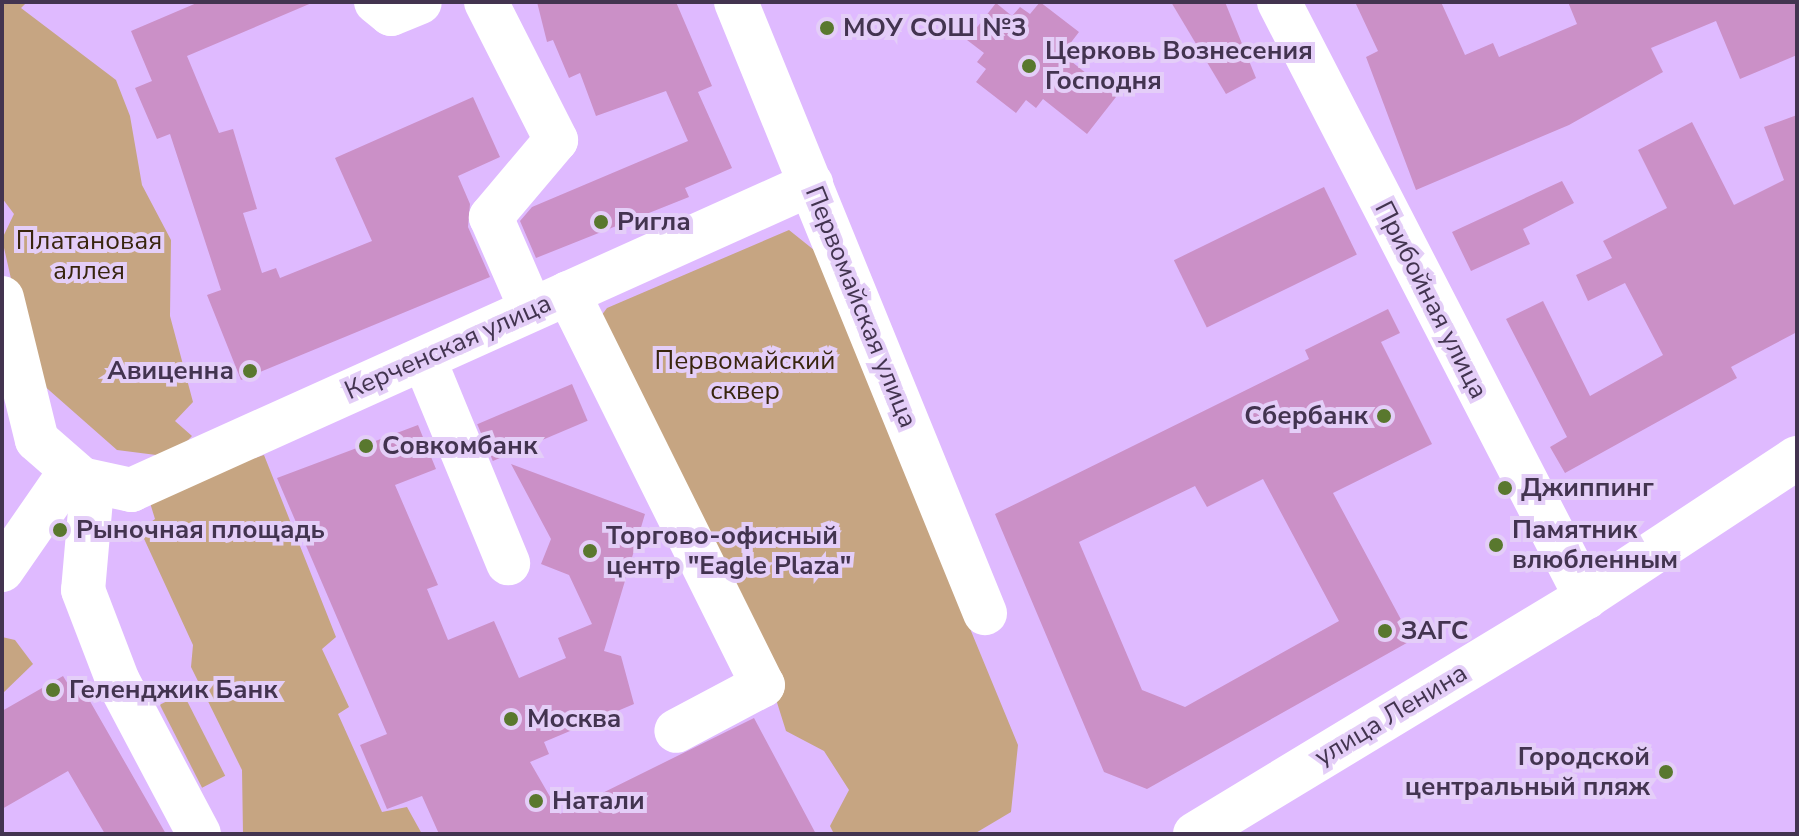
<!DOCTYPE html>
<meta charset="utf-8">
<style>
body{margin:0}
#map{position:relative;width:1799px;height:836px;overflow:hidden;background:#dfbaff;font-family:"Nunito Sans",sans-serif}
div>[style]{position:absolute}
.green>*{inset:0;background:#c6a582;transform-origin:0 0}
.building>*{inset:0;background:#cb90c7;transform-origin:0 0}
.minor>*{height:44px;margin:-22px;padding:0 22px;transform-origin:22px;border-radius:22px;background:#fff}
.dots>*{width:22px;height:22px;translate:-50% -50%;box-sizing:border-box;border:4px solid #e4cef8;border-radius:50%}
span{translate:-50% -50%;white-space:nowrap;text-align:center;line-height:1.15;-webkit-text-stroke:8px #e4cef8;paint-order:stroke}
.poi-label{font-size:26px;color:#433450;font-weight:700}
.left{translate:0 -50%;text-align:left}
.right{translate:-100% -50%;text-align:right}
.park-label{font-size:26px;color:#38250e}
.street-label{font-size:26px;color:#433450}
.frame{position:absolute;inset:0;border:4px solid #433450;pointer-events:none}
</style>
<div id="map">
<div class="green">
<i style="clip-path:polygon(2px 2px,27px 2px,21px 8px,116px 80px,130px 116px,142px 185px,171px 240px,170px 316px,193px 402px,175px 421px,192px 436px,172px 457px,117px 450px,33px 376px,2px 239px,14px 214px,2px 198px)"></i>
<i style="clip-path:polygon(789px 230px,814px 250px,1018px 745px,1011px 812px,974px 834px,834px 834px,830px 826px,849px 790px,824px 751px,786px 731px,768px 674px,595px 324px,607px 308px)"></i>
<i style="clip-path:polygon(264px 455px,336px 637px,322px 649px,349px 707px,338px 714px,382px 812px,407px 807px,422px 834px,243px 834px,242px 770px,191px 667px,193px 645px,140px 530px,155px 519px,147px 493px)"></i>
<i style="clip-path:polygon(2px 637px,15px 640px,33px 664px,2px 694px)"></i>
<i style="left:183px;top:693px;width:93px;height:26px;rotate:63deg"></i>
</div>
<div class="building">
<i style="clip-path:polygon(199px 2px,314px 2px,187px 56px,219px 133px,233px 129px,257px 209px,243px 213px,262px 273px,276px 268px,280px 278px,372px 241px,335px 158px,473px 97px,500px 157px,458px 176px,470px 204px,468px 227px,490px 277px,241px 380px,207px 295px,221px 290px,170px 134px,157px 139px,135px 88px,152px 81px,131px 31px)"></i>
<i style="clip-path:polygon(537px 2px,676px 2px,712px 86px,698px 92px,732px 168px,685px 188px,689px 197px,536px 258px,520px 221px,532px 207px,688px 141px,666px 91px,596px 116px,580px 73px,569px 78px,553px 40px,547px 42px)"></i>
<i style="clip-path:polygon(1040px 2px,1079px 32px,1069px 45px,1079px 53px,1072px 62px,1116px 97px,1087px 134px,1043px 99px,1036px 108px,1026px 100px,1016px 113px,976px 82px,986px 69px,977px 62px,984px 53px,967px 40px,996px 3px,1012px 16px,1020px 7px,1030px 14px)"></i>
<i style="clip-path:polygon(1171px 2px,1225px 2px,1256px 78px,1226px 94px)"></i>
<i style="clip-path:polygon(1355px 2px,1441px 2px,1465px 55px,1493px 43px,1499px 57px,1577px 24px,1568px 2px,1797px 2px,1797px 55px,1740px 79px,1716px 21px,1651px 48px,1663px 72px,1569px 125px,1416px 190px,1366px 57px,1378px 51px)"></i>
<i style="clip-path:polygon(1797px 115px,1797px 332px,1731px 367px,1737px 378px,1565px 473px,1550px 447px,1567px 437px,1506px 319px,1543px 301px,1590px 396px,1663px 355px,1625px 283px,1588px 301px,1576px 275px,1612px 258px,1603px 241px,1667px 208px,1638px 150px,1692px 122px,1734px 205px,1784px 180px,1764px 127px)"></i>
<i style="clip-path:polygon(1562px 181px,1574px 203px,1523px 229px,1530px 244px,1471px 271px,1452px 232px)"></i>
<i style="left:1324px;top:187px;width:75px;height:167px;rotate:64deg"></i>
<i style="clip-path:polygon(evenodd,1388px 309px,1400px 333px,1381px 342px,1432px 444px,1333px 493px,1412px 640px,1147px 789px,1104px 772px,995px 514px,1309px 359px,1305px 350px,1388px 309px,1263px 479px,1339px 621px,1185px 707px,1142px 690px,1079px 542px,1195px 486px,1207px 507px,1263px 479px)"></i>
<i style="left:572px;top:384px;width:40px;height:103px;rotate:67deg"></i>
<i style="clip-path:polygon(418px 425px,436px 469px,395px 485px,438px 585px,427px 589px,448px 640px,494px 621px,519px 678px,566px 658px,558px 638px,592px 624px,569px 575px,541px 564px,551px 539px,511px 464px,645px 514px,604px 651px,621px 656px,634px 704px,544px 742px,549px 754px,530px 762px,560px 814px,754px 718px,816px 834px,439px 834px,422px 796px,387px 809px,360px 745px,387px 734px,277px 478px)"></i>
<i style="clip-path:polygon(63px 676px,74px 694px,83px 689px,166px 834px,105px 834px,68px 771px,2px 809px,2px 711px)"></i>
</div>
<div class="minor">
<i style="left:376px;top:2px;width:19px;rotate:39deg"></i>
<i style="left:391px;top:14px;width:31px;rotate:-22deg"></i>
<i style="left:486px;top:2px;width:155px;rotate:63.1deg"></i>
<i style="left:556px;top:140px;width:101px;rotate:130.2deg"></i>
<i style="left:491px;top:217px;width:100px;rotate:66.5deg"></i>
<i style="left:736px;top:2px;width:660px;rotate:67.83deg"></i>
<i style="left:1279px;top:2px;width:670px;rotate:62.71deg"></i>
<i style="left:568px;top:293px;width:438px;rotate:63.6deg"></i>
<i style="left:763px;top:685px;width:98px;rotate:152.1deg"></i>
<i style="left:2px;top:298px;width:146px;rotate:76.2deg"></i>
<i style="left:37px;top:440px;width:73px;rotate:41.1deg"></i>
<i style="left:92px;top:488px;width:102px;rotate:95deg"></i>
<i style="left:83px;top:590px;width:97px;rotate:69deg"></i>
<i style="left:118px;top:681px;width:173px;rotate:62.1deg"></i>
<i style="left:424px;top:359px;width:221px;rotate:67.6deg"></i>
<i style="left:2px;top:570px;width:114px;rotate:-55.3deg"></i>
<i style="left:67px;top:476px;width:66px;rotate:12.3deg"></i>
<i style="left:131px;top:490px;width:746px;rotate:-24.23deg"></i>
<i style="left:1195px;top:834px;width:457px;rotate:-31.2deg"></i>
<i style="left:1586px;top:597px;width:253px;rotate:-33.4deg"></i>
</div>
<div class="dots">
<i style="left:827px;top:28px;background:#59782e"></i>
<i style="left:1029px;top:66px;background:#59782e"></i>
<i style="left:601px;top:222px;background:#59782e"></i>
<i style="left:250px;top:371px;background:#59782e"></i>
<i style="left:1384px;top:416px;background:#59782e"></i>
<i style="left:366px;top:446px;background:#59782e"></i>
<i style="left:1505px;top:488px;background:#59782e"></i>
<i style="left:60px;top:530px;background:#59782e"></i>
<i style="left:1496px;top:545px;background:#59782e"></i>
<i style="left:590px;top:551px;background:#59782e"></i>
<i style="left:1385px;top:631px;background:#59782e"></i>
<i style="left:53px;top:690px;background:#59782e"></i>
<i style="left:511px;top:719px;background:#59782e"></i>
<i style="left:1666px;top:772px;background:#59782e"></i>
<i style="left:536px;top:801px;background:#59782e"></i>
</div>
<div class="poi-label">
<span class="left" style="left:843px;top:28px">МОУ СОШ №3</span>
<span class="left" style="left:1045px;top:66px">Церковь Вознесения<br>Господня</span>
<span class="left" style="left:617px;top:222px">Ригла</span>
<span class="right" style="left:234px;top:371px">Авиценна</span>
<span class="right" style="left:1368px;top:416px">Сбербанк</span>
<span class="left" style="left:382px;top:446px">Совкомбанк</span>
<span class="left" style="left:1521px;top:488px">Джиппинг</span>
<span class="left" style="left:76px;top:530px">Рыночная площадь</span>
<span class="left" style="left:1512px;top:545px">Памятник<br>влюбленным</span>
<span class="left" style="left:606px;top:551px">Торгово-офисный<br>центр "Eagle Plaza"</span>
<span class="left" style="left:1401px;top:631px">ЗАГС</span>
<span class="left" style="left:69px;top:690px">Геленджик Банк</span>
<span class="left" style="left:527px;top:719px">Москва</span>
<span class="right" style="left:1650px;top:772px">Городской<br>центральный пляж</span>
<span class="left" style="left:552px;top:801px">Натали</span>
</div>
<div class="park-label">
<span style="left:89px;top:256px">Платановая<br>аллея</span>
<span style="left:745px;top:376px">Первомайский<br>сквер</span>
</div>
<div class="street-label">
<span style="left:1431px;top:300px;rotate:63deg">Прибойная улица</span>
<span style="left:861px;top:307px;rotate:68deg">Первомайская улица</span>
<span style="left:448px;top:347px;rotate:-24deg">Керченская улица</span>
<span style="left:1391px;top:715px;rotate:-31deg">улица Ленина</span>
</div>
<div class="frame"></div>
</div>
